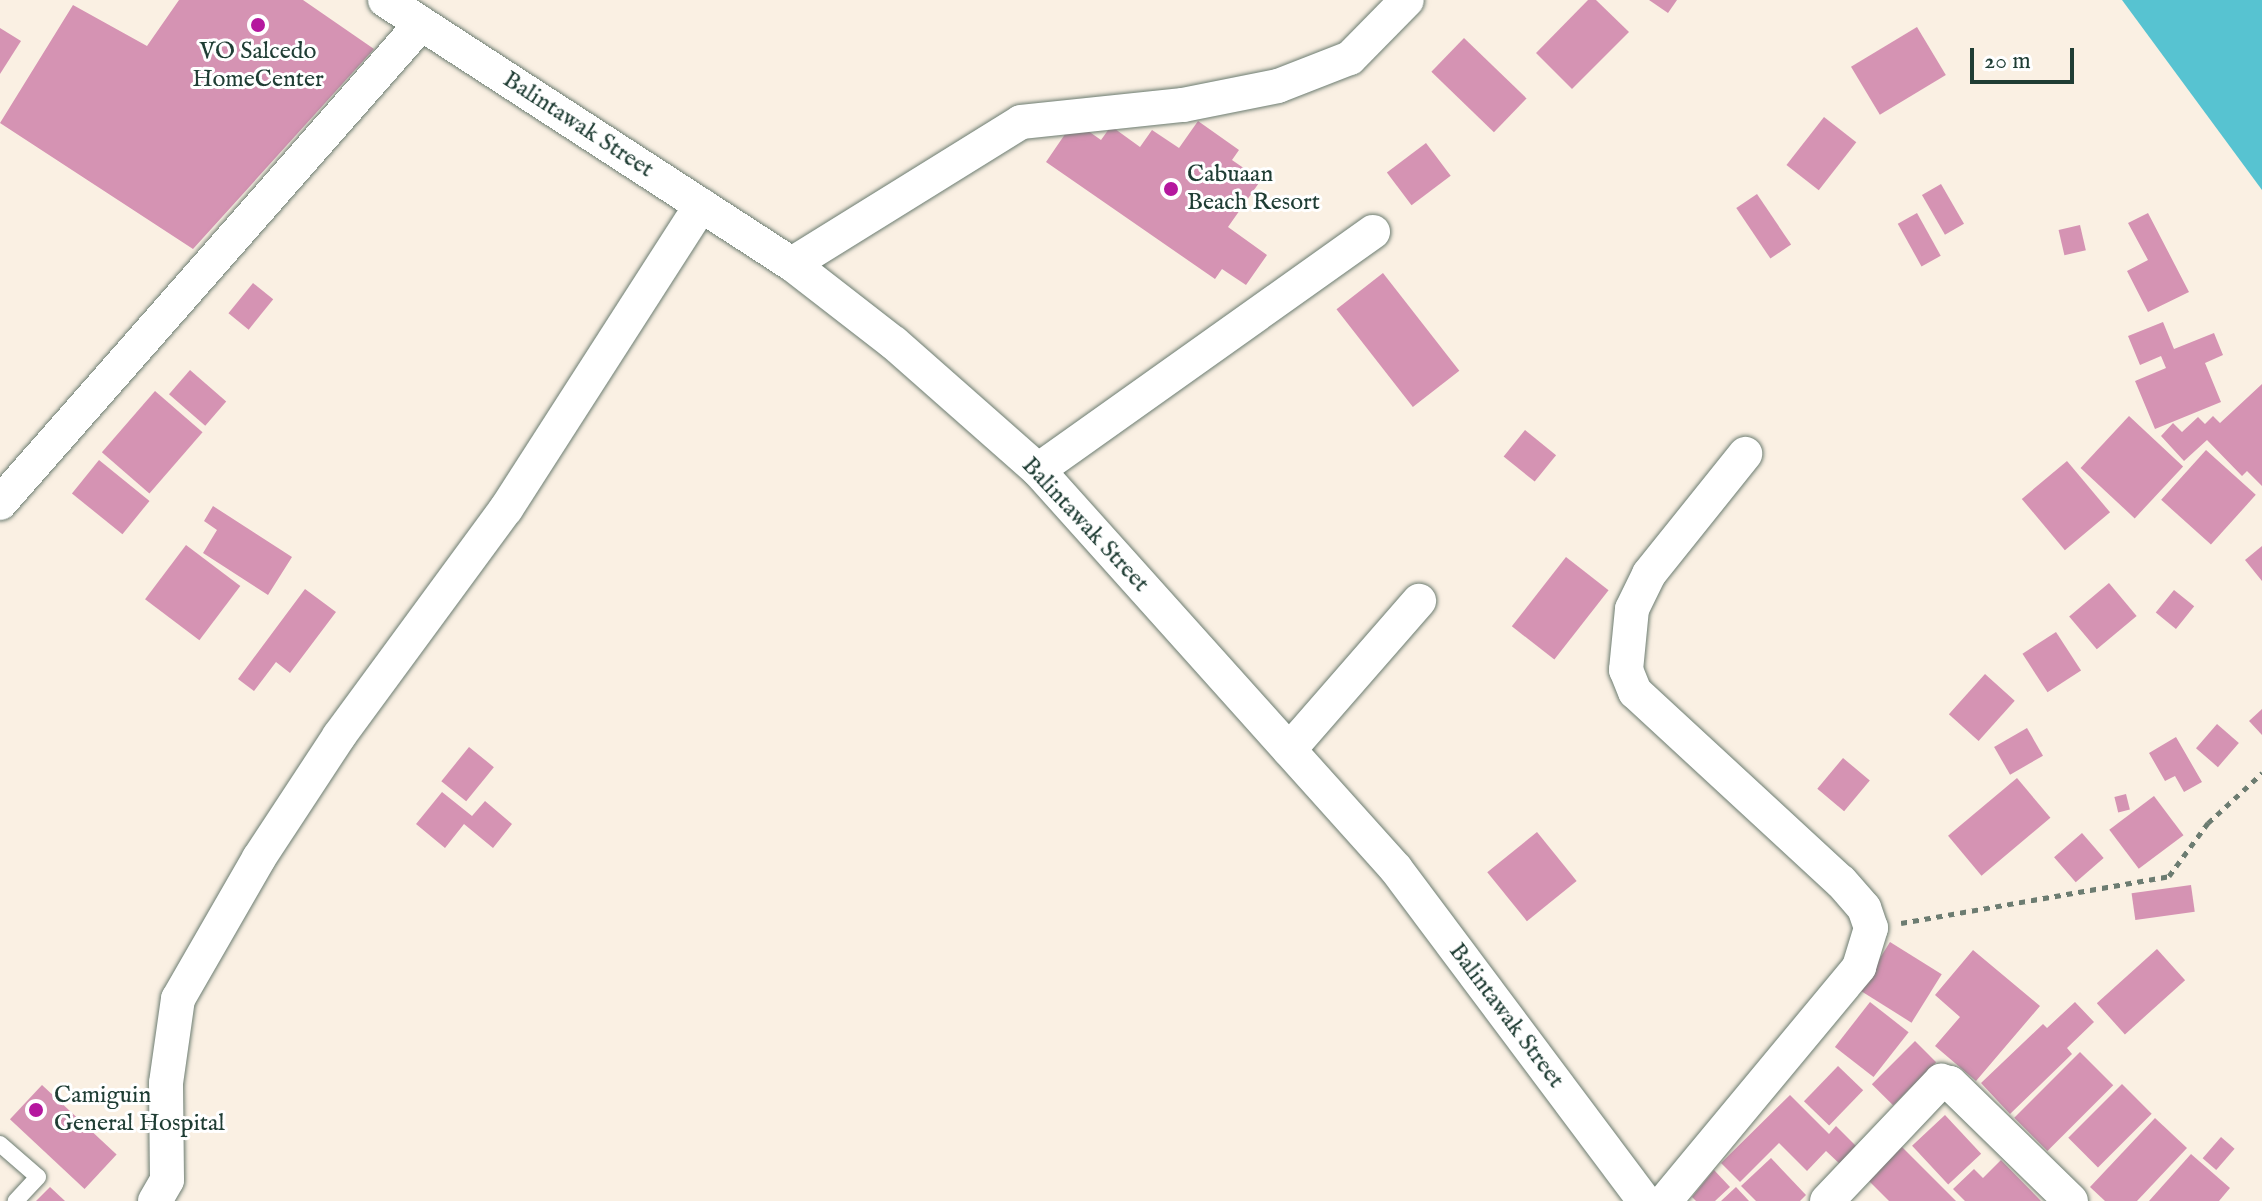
<!DOCTYPE html>
<style>
body{margin:0}
#map{position:relative;width:2262px;height:1201px;overflow:hidden;background:#faf0e3;font-family:"IM FELL English",serif}
div>[style]{position:absolute}
.water>*{inset:0;background:#57c3d1}
.building>*{inset:0;background:#d593b3;transform-origin:0 0}
.path>*{height:5px;margin-top:-2.5px;transform-origin:0;background:repeating-linear-gradient(90deg,#6c7c71 0 6px,transparent 0 12px)}
.roads{filter:drop-shadow(0 0 2px #6c7c71) drop-shadow(0 0 2px #6c7c71)}
.lane>*{height:16px;margin:-8px;padding:0 8px;transform-origin:8px;border-radius:8px;background:#fff}
.street>*{height:34px;margin:-17px;padding:0 17px;transform-origin:17px;border-radius:17px;background:#fff}
.dots>*{width:22px;height:22px;translate:-50% -50%;box-sizing:border-box;border:4px solid #fff;border-radius:50%}
span{translate:-50% -50%;white-space:nowrap;text-align:center;line-height:1.15;-webkit-text-stroke:6px #fff;paint-order:stroke}
.poi-label{font-size:24px;color:#1f3d34}
.left{translate:0 -50%;text-align:left}
.street-label{font-size:24px;color:#1f3d34}
.scale{position:absolute;left:1970px;top:48px;width:104px;height:36px;box-sizing:border-box;border:4px solid #1f3d34;border-top:0;padding-left:10px;font-size:24px;line-height:28px;white-space:nowrap;color:#1f3d34;-webkit-text-stroke:6px #fff;paint-order:stroke}
</style>
<div id="map">
<div class="water">
<i style="clip-path:polygon(2122px 0,2262px 0,2262px 190px)"></i>
</div>
<div class="building">
<i style="clip-path:polygon(179px 0,303px 0,374px 49px,193px 249px,0 123px,73px 5px,147px 46px)"></i>
<i style="clip-path:polygon(1588px 0,1596px 0,1629px 32px,1572px 89px,1536px 53px)"></i>
<i style="clip-path:polygon(1649px 0,1677px 0,1668px 13px)"></i>
<i style="left:1917px;top:27px;width:56px;height:77px;rotate:59deg"></i>
<i style="clip-path:polygon(0 28px,21px 41px,0 74px)"></i>
<i style="left:1464px;top:38px;width:87px;height:47px;rotate:44deg"></i>
<i style="left:1824px;top:117px;width:41px;height:61px;rotate:38deg"></i>
<i style="clip-path:polygon(1074px 121px,1101px 140px,1111px 126px,1140px 147px,1152px 130px,1179px 148px,1198px 121px,1239px 150px,1232px 160px,1261px 180px,1228px 227px,1267px 255px,1246px 285px,1222px 269px,1215px 279px,1046px 162px)"></i>
<i style="left:1426px;top:143px;width:41px;height:49px;rotate:53deg"></i>
<i style="left:1941px;top:184px;width:46px;height:22px;rotate:60deg"></i>
<i style="left:1757px;top:194px;width:61px;height:25px;rotate:56deg"></i>
<i style="left:1917px;top:213px;width:49px;height:22px;rotate:61deg"></i>
<i style="clip-path:polygon(2148px 213px,2189px 292px,2148px 312px,2127px 271px,2148px 260px,2128px 223px)"></i>
<i style="left:2080px;top:225px;width:26px;height:22px;rotate:77deg"></i>
<i style="left:1383px;top:273px;width:124px;height:59px;rotate:52deg"></i>
<i style="left:253px;top:283px;width:26px;height:39px;rotate:39deg"></i>
<i style="clip-path:polygon(2163px 322px,2174px 349px,2214px 333px,2223px 355px,2205px 363px,2221px 402px,2155px 429px,2135px 381px,2166px 368px,2161px 356px,2140px 365px,2128px 336px)"></i>
<i style="left:190px;top:370px;width:48px;height:32px;rotate:41deg"></i>
<i style="clip-path:polygon(2262px 384px,2262px 486px,2247px 471px,2242px 476px,2207px 440px,2184px 461px,2161px 436px,2173px 423px,2182px 432px,2198px 417px,2205px 424px,2213px 416px,2220px 423px)"></i>
<i style="left:155px;top:391px;width:63px;height:81px;rotate:41deg"></i>
<i style="left:2129px;top:416px;width:74px;height:71px;rotate:43deg"></i>
<i style="left:1525px;top:430px;width:40px;height:34px;rotate:39deg"></i>
<i style="left:2206px;top:450px;width:67px;height:67px;rotate:42deg"></i>
<i style="left:99px;top:460px;width:65px;height:43px;rotate:39deg"></i>
<i style="left:2067px;top:461px;width:67px;height:59px;rotate:50deg"></i>
<i style="clip-path:polygon(213px 506px,292px 557px,268px 595px,203px 553px,217px 530px,204px 521px)"></i>
<i style="left:186px;top:545px;width:68px;height:68px;rotate:37deg"></i>
<i style="clip-path:polygon(2262px 546px,2262px 581px,2245px 560px)"></i>
<i style="left:1566px;top:557px;width:54px;height:88px;rotate:38deg"></i>
<i style="left:2109px;top:583px;width:43px;height:52px;rotate:50deg"></i>
<i style="clip-path:polygon(305px 589px,336px 612px,290px 673px,276px 662px,254px 691px,238px 679px)"></i>
<i style="left:2174px;top:590px;width:26px;height:29px;rotate:39deg"></i>
<i style="left:2056px;top:632px;width:46px;height:40px;rotate:57deg"></i>
<i style="left:1985px;top:674px;width:40px;height:54px;rotate:42deg"></i>
<i style="clip-path:polygon(2262px 709px,2262px 735px,2249px 721px)"></i>
<i style="left:2217px;top:724px;width:29px;height:32px;rotate:41deg"></i>
<i style="left:2027px;top:728px;width:32px;height:38px;rotate:60deg"></i>
<i style="clip-path:polygon(2176px 737px,2202px 782px,2184px 792px,2175px 776px,2165px 781px,2149px 753px)"></i>
<i style="left:469px;top:747px;width:32px;height:44px;rotate:39deg"></i>
<i style="left:1843px;top:758px;width:35px;height:40px;rotate:40deg"></i>
<i style="left:2017px;top:778px;width:52px;height:90px;rotate:50deg"></i>
<i style="clip-path:polygon(442px 792px,472px 816px,485px 801px,512px 824px,493px 848px,464px 824px,445px 848px,416px 824px)"></i>
<i style="left:2126px;top:794px;width:16px;height:12px;rotate:76deg"></i>
<i style="left:2154px;top:796px;width:49px;height:56px;rotate:53deg"></i>
<i style="left:1537px;top:832px;width:63px;height:64px;rotate:51deg"></i>
<i style="left:2082px;top:833px;width:33px;height:37px;rotate:49deg"></i>
<i style="left:2191px;top:885px;width:27px;height:60px;rotate:82deg"></i>
<i style="left:1890px;top:942px;width:61px;height:57px;rotate:32deg"></i>
<i style="left:2157px;top:949px;width:42px;height:81px;rotate:48deg"></i>
<i style="clip-path:polygon(1973px 950px,2040px 1006px,1976px 1081px,1935px 1046px,1960px 1017px,1935px 995px)"></i>
<i style="left:1870px;top:1002px;width:49px;height:57px;rotate:38deg"></i>
<i style="clip-path:polygon(2075px 1002px,2094px 1022px,2067px 1048px,2072px 1054px,2010px 1114px,1981px 1083px,2043px 1024px,2047px 1028px)"></i>
<i style="left:1915px;top:1041px;width:30px;height:61px;rotate:45deg"></i>
<i style="left:2080px;top:1052px;width:47px;height:93px;rotate:45deg"></i>
<i style="left:1838px;top:1066px;width:35px;height:49px;rotate:44deg"></i>
<i style="left:2122px;top:1084px;width:42px;height:76px;rotate:45deg"></i>
<i style="left:42px;top:1085px;width:102px;height:47px;rotate:43deg"></i>
<i style="clip-path:polygon(1790px 1095px,1829px 1134px,1836px 1126px,1858px 1148px,1841px 1165px,1826px 1151px,1807px 1171px,1779px 1143px,1740px 1182px,1721px 1163px)"></i>
<i style="left:1945px;top:1115px;width:53px;height:45px;rotate:47deg"></i>
<i style="clip-path:polygon(2155px 1118px,2187px 1148px,2137px 1201px,2105px 1201px,2090px 1187px)"></i>
<i style="left:2221px;top:1137px;width:18px;height:28px;rotate:41deg"></i>
<i style="clip-path:polygon(1900px 1145px,1956px 1201px,1889px 1201px,1866px 1178px)"></i>
<i style="clip-path:polygon(2191px 1154px,2230px 1188px,2219px 1201px,2149px 1201px)"></i>
<i style="clip-path:polygon(1771px 1158px,1806px 1195px,1800px 1201px,1756px 1201px,1741px 1186px)"></i>
<i style="clip-path:polygon(2001px 1160px,2041px 1201px,1965px 1201px,1953px 1189px,1974px 1169px,1983px 1178px)"></i>
<i style="clip-path:polygon(1714px 1170px,1730px 1187px,1715px 1201px,1696px 1201px,1692px 1197px)"></i>
<i style="clip-path:polygon(50px 1187px,65px 1201px,36px 1201px)"></i>
<i style="clip-path:polygon(1736px 1187px,1749px 1201px,1721px 1201px)"></i>
</div>
<div class="path">
<i style="left:1901px;top:923px;width:272px;rotate:-9.9deg"></i>
<i style="left:2169px;top:876px;width:66px;rotate:-53.7deg"></i>
<i style="left:2208px;top:823px;width:74px;rotate:-42.8deg"></i>
</div>
<div class="roads">
<div class="lane">
<i style="left:0;top:1144px;width:50px;rotate:41deg"></i>
<i style="left:38px;top:1177px;width:33px;rotate:133deg"></i>
</div>
<div class="street">
<i style="left:385px;top:0;width:485px;rotate:33deg"></i>
<i style="left:792px;top:264px;width:129px;rotate:37.8deg"></i>
<i style="left:894px;top:343px;width:192px;rotate:41.4deg"></i>
<i style="left:1038px;top:470px;width:536px;rotate:48.1deg"></i>
<i style="left:1396px;top:869px;width:414px;rotate:53.2deg"></i>
<i style="left:792px;top:264px;width:269px;rotate:-31.8deg"></i>
<i style="left:1021px;top:122px;width:163px;rotate:-6deg"></i>
<i style="left:1183px;top:105px;width:97px;rotate:-11.3deg"></i>
<i style="left:1278px;top:86px;width:77px;rotate:-21.3deg"></i>
<i style="left:1350px;top:58px;width:81px;rotate:-45.5deg"></i>
<i style="left:1038px;top:470px;width:411px;rotate:-35.4deg"></i>
<i style="left:0;top:503px;width:638px;rotate:-48.69deg"></i>
<i style="left:1289px;top:750px;width:198px;rotate:-48.9deg"></i>
<i style="left:155px;top:1201px;width:24px;rotate:-60deg"></i>
<i style="left:167px;top:1180px;width:97px;rotate:-90.6deg"></i>
<i style="left:166px;top:1083px;width:85px;rotate:-81.9deg"></i>
<i style="left:178px;top:999px;width:163px;rotate:-60.1deg"></i>
<i style="left:259px;top:858px;width:146px;rotate:-56.7deg"></i>
<i style="left:339px;top:736px;width:282px;rotate:-53.7deg"></i>
<i style="left:506px;top:509px;width:361px;rotate:-57.3deg"></i>
<i style="left:1665px;top:1201px;width:304px;rotate:-50.3deg"></i>
<i style="left:1859px;top:967px;width:41px;rotate:-72.9deg"></i>
<i style="left:1871px;top:928px;width:21px;rotate:-109deg"></i>
<i style="left:1864px;top:908px;width:35px;rotate:-131deg"></i>
<i style="left:1841px;top:882px;width:280px;rotate:-137.3deg"></i>
<i style="left:1635px;top:692px;width:24px;rotate:-112deg"></i>
<i style="left:1626px;top:670px;width:61px;rotate:-84.4deg"></i>
<i style="left:1632px;top:609px;width:39px;rotate:-64deg"></i>
<i style="left:1649px;top:574px;width:154px;rotate:-51.3deg"></i>
<i style="left:1827px;top:1201px;width:166px;rotate:-46.5deg"></i>
<i style="left:1941px;top:1081px;width:9px;rotate:13deg"></i>
<i style="left:1950px;top:1083px;width:169px;rotate:44.3deg"></i>
</div>
</div>
<div class="dots">
<i style="left:258px;top:25px;background:#b5179e"></i>
<i style="left:1171px;top:189px;background:#b5179e"></i>
<i style="left:36px;top:1110px;background:#b5179e"></i>
</div>
<div class="poi-label">
<span style="left:258px;top:66px">VO Salcedo<br>HomeCenter</span>
<span class="left" style="left:1187px;top:189px">Cabuaan<br>Beach Resort</span>
<span class="left" style="left:54px;top:1110px">Camiguin<br>General Hospital</span>
</div>
<div class="street-label">
<span style="left:578px;top:125px;rotate:33deg">Balintawak Street</span>
<span style="left:1085px;top:525px;rotate:47deg">Balintawak Street</span>
<span style="left:1506px;top:1016px;rotate:53deg">Balintawak Street</span>
</div>
<div class="scale">20 m</div>
</div>
